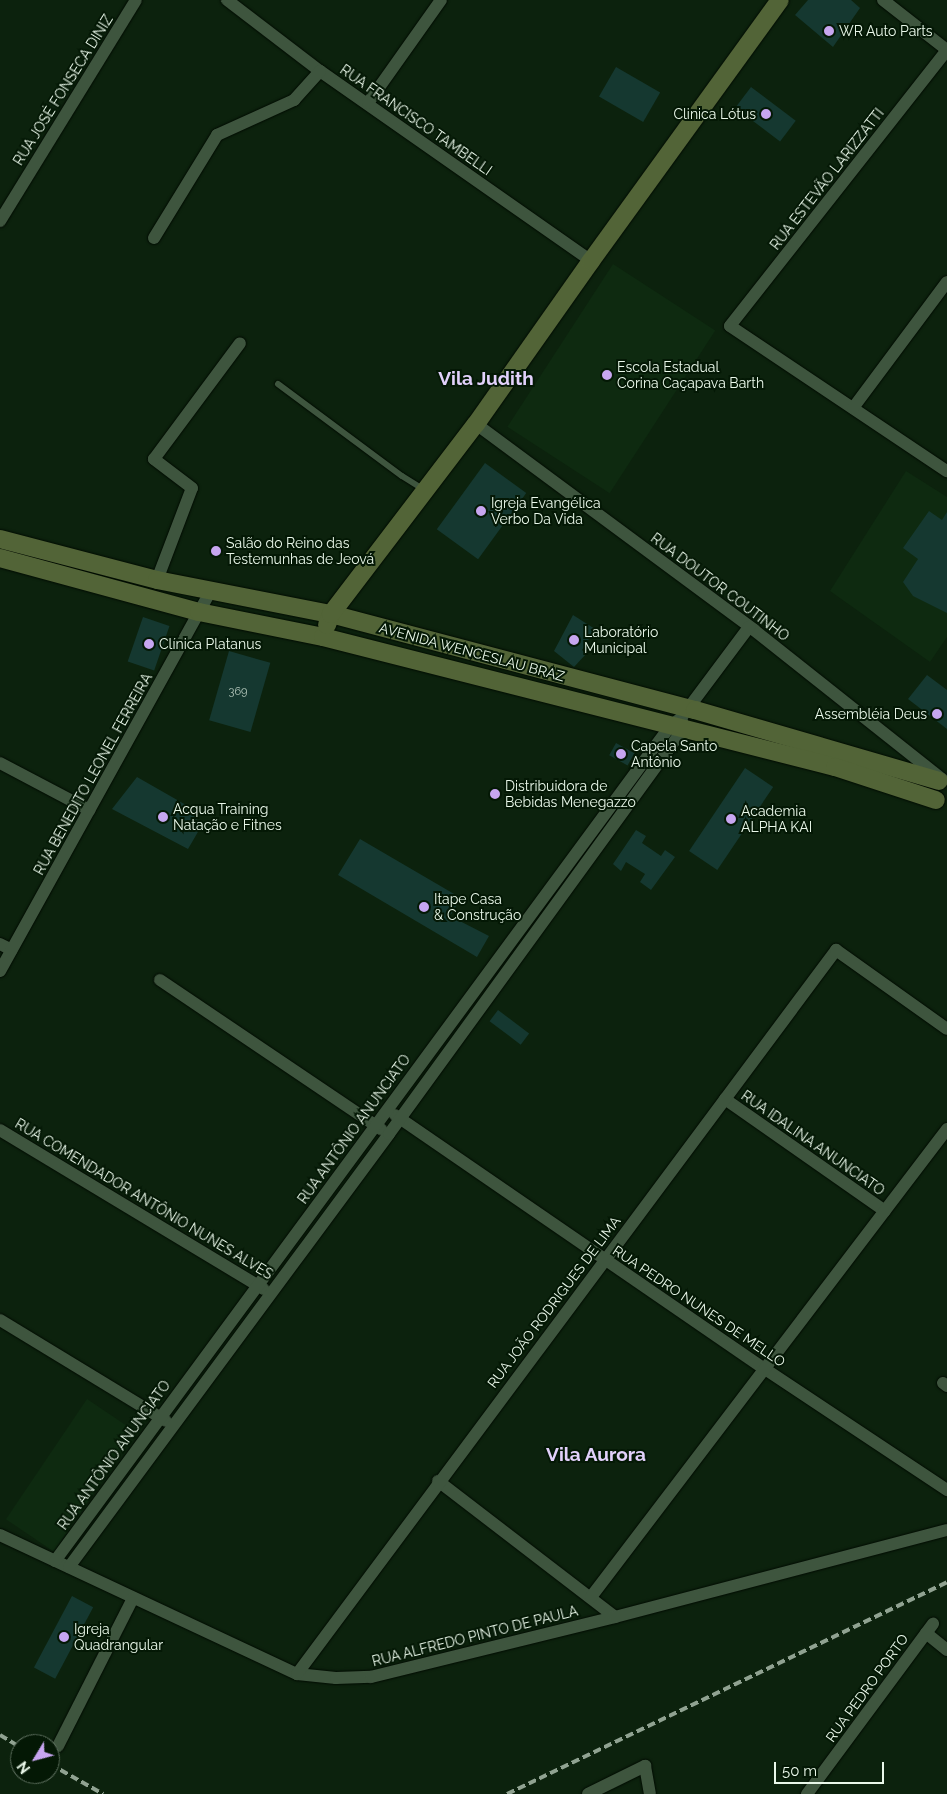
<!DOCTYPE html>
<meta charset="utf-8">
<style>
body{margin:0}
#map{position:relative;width:947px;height:1794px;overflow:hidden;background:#0c220d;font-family:Raleway,sans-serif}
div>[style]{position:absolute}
.built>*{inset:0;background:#0e2a10;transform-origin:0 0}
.building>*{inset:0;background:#153830;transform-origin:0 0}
.roads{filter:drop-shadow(0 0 1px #000b00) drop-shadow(0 0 1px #000b00)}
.lane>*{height:6px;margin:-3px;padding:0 3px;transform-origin:3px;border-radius:3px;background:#3e553e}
.street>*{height:12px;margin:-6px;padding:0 6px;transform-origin:6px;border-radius:6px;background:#3e553e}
.secondary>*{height:18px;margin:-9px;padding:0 9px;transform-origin:9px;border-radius:9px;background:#526437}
.rail>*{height:4px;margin-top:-2px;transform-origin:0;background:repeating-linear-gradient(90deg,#90a291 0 8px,transparent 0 12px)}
.dots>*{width:14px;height:14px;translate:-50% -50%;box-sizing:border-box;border:2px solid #041805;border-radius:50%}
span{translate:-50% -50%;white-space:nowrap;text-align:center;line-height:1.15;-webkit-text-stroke:4px #041805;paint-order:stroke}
.number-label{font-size:11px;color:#b5c8bc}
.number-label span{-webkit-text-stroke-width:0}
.poi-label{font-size:14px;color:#eaf8ea}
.left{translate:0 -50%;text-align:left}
.right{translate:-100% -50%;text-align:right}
.street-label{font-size:14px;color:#eaf8ea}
.district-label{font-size:19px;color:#e2d1fb;font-weight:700}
.north{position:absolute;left:10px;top:1734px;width:50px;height:50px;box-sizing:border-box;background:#041805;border:1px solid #607261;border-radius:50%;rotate:233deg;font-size:14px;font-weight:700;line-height:20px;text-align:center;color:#eaf8ea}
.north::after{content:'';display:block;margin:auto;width:18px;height:22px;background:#c7a6f0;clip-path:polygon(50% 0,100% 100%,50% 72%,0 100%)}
.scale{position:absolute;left:774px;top:1762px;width:110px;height:22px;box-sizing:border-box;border:2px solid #eaf8ea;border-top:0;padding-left:6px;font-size:15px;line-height:18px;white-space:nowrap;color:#eaf8ea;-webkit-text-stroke:4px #041805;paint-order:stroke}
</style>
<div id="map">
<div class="built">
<i style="left:613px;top:264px;width:122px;height:194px;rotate:33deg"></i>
<i style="clip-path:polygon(906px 471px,947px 497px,947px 637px,930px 662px,830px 591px)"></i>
<i style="left:87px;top:1399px;width:58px;height:145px;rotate:34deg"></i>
</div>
<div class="building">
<i style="clip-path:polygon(808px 0,851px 0,860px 8px,833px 47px,795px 15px)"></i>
<i style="left:616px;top:67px;width:51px;height:34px;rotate:30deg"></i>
<i style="left:751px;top:87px;width:56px;height:26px;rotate:37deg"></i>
<i style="left:485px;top:463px;width:51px;height:82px;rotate:36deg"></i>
<i style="clip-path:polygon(929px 511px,942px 520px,947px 512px,947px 613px,913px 596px,903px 582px,918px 559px,903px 548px)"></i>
<i style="clip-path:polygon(573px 615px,595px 629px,582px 650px,586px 654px,574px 667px,554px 651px)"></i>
<i style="left:143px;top:617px;width:28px;height:47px;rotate:19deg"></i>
<i style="left:229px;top:651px;width:43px;height:72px;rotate:16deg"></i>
<i style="clip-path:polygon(927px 675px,947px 690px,947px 729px,908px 699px)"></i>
<i style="left:616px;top:743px;width:21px;height:14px;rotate:29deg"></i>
<i style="left:745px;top:768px;width:34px;height:100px;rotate:34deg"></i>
<i style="clip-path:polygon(137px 777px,200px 813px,196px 821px,202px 825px,188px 849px,112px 809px)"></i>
<i style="clip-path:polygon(636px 830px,646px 836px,642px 843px,661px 856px,665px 850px,675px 857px,651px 890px,640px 882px,645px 874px,626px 862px,621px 871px,613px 864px)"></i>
<i style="clip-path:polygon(360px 839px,461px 898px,450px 916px,489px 936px,477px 957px,338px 875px)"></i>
<i style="left:498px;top:1010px;width:39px;height:14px;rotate:37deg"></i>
<i style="left:72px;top:1596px;width:24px;height:81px;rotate:28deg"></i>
</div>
<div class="roads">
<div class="lane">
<i style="left:278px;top:384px;width:154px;rotate:36.6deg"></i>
<i style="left:402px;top:476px;width:26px;rotate:32deg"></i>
</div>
<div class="street">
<i style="left:227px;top:0;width:117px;rotate:37.4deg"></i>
<i style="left:320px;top:71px;width:331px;rotate:35deg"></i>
<i style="left:883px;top:0;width:81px;rotate:38deg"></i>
<i style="left:947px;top:50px;width:351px;rotate:128.2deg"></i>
<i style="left:730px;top:326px;width:261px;rotate:33.8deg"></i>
<i style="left:368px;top:103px;width:126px;rotate:-54.7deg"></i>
<i style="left:0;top:221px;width:259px;rotate:-58.4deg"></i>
<i style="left:154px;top:238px;width:121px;rotate:-58.5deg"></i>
<i style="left:217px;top:135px;width:85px;rotate:-24.4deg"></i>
<i style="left:294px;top:100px;width:39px;rotate:-48deg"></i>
<i style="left:853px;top:408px;width:157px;rotate:-53.3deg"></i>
<i style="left:476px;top:424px;width:346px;rotate:36.5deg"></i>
<i style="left:754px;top:630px;width:241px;rotate:38.4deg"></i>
<i style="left:157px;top:580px;width:98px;rotate:-69.2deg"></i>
<i style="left:192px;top:488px;width:48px;rotate:-142.7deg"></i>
<i style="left:154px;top:459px;width:144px;rotate:-53.4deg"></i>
<i style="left:0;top:763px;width:101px;rotate:27.8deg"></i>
<i style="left:0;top:944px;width:13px;rotate:27deg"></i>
<i style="left:0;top:971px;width:435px;rotate:-61deg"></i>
<i style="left:160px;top:980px;width:267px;rotate:34deg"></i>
<i style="left:725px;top:1099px;width:195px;rotate:35deg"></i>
<i style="left:395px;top:1115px;width:449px;rotate:34.5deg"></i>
<i style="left:765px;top:1369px;width:219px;rotate:33.6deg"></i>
<i style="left:0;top:1130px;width:308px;rotate:31.1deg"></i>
<i style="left:0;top:1320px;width:194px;rotate:31.3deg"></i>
<i style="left:943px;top:1383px;width:5px;rotate:37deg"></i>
<i style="left:438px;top:1481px;width:223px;rotate:37.5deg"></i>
<i style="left:0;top:1535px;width:328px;rotate:25.1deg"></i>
<i style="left:297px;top:1674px;width:39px;rotate:6deg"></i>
<i style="left:336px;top:1678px;width:35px;rotate:-2deg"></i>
<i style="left:371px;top:1677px;width:251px;rotate:-13.8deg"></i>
<i style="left:615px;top:1617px;width:343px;rotate:-14.7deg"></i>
<i style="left:55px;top:1561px;width:1003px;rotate:-53.63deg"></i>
<i style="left:650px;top:753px;width:34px;rotate:-53deg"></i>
<i style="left:670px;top:726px;width:14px;rotate:-36deg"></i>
<i style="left:681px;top:718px;width:114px;rotate:-53.2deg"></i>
<i style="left:69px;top:1567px;width:538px;rotate:-53.53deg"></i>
<i style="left:389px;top:1134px;width:500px;rotate:-54deg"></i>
<i style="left:683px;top:730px;width:9px;rotate:-96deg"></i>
<i style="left:591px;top:1597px;width:588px;rotate:-52.74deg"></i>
<i style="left:926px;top:1633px;width:27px;rotate:39deg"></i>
<i style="left:297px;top:1674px;width:903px;rotate:-53.33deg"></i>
<i style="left:836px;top:950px;width:136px;rotate:35.4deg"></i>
<i style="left:58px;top:1746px;width:166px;rotate:-63.1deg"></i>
<i style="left:588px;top:1794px;width:64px;rotate:-26.2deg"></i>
<i style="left:645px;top:1766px;width:28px;rotate:80deg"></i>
<i style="left:807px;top:1794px;width:212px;rotate:-53.5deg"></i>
</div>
<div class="secondary">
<i style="left:0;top:539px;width:162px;rotate:14.6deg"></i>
<i style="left:157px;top:580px;width:177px;rotate:11.1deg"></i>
<i style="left:331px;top:614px;width:376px;rotate:14.8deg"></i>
<i style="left:695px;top:710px;width:254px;rotate:16.2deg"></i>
<i style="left:0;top:558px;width:206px;rotate:15.2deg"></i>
<i style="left:199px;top:612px;width:126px;rotate:11.4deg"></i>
<i style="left:323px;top:637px;width:528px;rotate:14.25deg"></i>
<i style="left:835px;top:767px;width:106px;rotate:18.1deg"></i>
<i style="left:327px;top:625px;width:12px;rotate:-70deg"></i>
<i style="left:331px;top:614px;width:239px;rotate:-52.7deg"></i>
<i style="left:476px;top:424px;width:199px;rotate:-54.8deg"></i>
<i style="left:591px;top:261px;width:322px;rotate:-54.1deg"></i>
</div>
</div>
<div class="rail">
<i style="left:0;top:1735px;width:23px;rotate:31deg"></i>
<i style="left:50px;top:1764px;width:61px;rotate:29.5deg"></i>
<i style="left:507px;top:1794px;width:488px;rotate:-25.7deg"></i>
</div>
<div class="dots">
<i style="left:829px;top:31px;background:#c7a6f0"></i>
<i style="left:766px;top:114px;background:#c7a6f0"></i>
<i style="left:607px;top:375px;background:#c7a6f0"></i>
<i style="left:481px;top:511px;background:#c7a6f0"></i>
<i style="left:216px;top:551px;background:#c7a6f0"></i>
<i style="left:574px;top:640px;background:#c7a6f0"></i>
<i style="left:149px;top:644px;background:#c7a6f0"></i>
<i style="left:937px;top:714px;background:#c7a6f0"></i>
<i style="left:621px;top:754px;background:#c7a6f0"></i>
<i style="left:495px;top:794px;background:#c7a6f0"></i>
<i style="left:163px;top:817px;background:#c7a6f0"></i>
<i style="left:731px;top:819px;background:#c7a6f0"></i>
<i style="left:424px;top:907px;background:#c7a6f0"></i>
<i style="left:64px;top:1637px;background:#c7a6f0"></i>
</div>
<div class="number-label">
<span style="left:238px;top:692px">369</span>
</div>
<div class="poi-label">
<span class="left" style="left:839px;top:31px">WR Auto Parts</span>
<span class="right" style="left:756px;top:114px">Clinica Lótus</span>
<span class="left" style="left:617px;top:375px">Escola Estadual<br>Corina Caçapava Barth</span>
<span class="left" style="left:491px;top:511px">Igreja Evangélica<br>Verbo Da Vida</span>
<span class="left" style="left:226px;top:551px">Salão do Reino das<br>Testemunhas de Jeová</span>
<span class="left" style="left:584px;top:640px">Laboratório<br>Municipal</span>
<span class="left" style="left:159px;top:644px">Clínica Platanus</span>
<span class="right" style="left:927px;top:714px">Assembléia Deus</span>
<span class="left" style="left:631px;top:754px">Capela Santo<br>Antônio</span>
<span class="left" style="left:505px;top:794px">Distribuidora de<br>Bebidas Menegazzo</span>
<span class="left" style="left:173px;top:817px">Acqua Training<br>Natação e Fitnes</span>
<span class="left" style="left:741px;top:819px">Academia<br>ALPHA KAI</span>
<span class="left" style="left:434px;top:907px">Itape Casa<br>&amp; Construção</span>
<span class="left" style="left:74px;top:1637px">Igreja<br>Quadrangular</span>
</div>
<div class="street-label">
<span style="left:63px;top:90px;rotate:-58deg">RUA JOSÉ FONSECA DINIZ</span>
<span style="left:416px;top:120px;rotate:35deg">RUA FRANCISCO TAMBELLI</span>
<span style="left:827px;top:179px;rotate:-52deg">RUA ESTEVÃO LARIZZATTI</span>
<span style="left:720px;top:587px;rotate:37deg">RUA DOUTOR COUTINHO</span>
<span style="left:472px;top:652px;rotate:15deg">AVENIDA WENCESLAU BRAZ</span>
<span style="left:93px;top:774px;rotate:-61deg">RUA BENEDITO LEONEL FERREIRA</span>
<span style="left:354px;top:1129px;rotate:-54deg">RUA ANTÔNIO ANUNCIATO</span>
<span style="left:813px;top:1143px;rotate:35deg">RUA IDALINA ANUNCIATO</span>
<span style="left:144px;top:1199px;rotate:31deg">RUA COMENDADOR ANTÔNIO NUNES ALVES</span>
<span style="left:554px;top:1302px;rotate:-53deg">RUA JOÃO RODRIGUES DE LIMA</span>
<span style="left:699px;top:1306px;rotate:34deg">RUA PEDRO NUNES DE MELLO</span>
<span style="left:114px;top:1455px;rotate:-54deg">RUA ANTÔNIO ANUNCIATO</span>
<span style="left:475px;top:1636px;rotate:-14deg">RUA ALFREDO PINTO DE PAULA</span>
<span style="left:867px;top:1688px;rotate:-54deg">RUA PEDRO PORTO</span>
</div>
<div class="district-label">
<span style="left:486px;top:379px">Vila Judith</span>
<span style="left:596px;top:1455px">Vila Aurora</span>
</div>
<div class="north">N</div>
<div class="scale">50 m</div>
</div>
